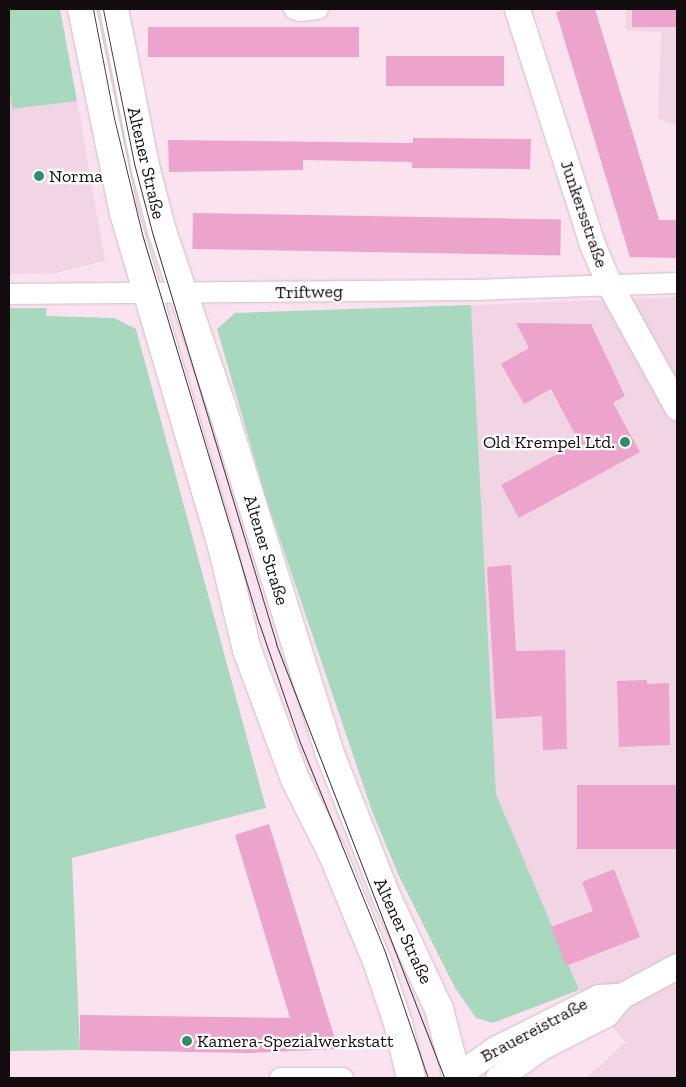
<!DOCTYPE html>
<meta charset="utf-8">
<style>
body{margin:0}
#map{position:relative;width:686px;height:1087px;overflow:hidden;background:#fae3ef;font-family:"Zilla Slab",serif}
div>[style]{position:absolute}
.built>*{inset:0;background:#f2d5e4}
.green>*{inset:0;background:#a8d9bf}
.building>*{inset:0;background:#eda4cc;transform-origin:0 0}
.roads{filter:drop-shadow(0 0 1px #d2bcc7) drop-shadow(0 0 1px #d2bcc7)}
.minor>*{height:20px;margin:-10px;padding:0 10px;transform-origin:10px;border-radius:10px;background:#fff}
.tertiary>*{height:25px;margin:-12.5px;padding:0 12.5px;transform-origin:12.5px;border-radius:12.5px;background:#fff}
.secondary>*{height:28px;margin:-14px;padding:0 14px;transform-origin:14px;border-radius:14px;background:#fff}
.tram>*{height:1px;margin:-0.5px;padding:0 0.5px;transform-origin:0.5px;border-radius:0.5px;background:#453b40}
.dots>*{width:14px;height:14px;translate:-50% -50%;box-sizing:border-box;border:2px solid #fff;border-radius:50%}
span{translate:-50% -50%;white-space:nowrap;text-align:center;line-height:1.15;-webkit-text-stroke:4.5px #fff;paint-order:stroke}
.street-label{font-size:18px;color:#130c0f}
.poi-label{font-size:18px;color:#130c0f}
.left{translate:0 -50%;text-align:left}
.right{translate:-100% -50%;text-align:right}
.frame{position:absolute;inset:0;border:10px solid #130c0f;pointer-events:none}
</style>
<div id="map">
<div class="built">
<i style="clip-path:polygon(626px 9px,677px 9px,677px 127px,658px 118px,661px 32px,626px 30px)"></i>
<i style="clip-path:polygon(9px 86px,12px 109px,77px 101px,105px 261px,56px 273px,9px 274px)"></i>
<i style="clip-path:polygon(677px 297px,677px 1078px,586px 1078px,626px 1042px,579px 990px,496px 794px,471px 305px)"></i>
</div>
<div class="green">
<i style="clip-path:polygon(9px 9px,60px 9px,77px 101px,12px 109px,9px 86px)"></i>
<i style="clip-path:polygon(471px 305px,496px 794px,579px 990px,493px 1023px,476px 1018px,455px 988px,398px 874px,372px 811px,266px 498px,217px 329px,235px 313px)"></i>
<i style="clip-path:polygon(9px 308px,47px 308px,46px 316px,114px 318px,136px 329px,266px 808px,72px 858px,80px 1050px,9px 1051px)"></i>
</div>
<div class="building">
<i style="clip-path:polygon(566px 9px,595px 9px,659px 220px,677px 220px,677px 258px,630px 257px,556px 12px)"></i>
<i style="left:632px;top:9px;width:45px;height:18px"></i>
<i style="left:148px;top:27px;width:211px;height:30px"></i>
<i style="left:386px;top:56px;width:118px;height:30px"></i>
<i style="clip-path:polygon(413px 138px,531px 139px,530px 169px,412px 168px,412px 162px,303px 160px,303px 170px,169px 172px,168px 140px,413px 143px)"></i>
<i style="left:193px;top:213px;width:368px;height:36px;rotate:1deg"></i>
<i style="clip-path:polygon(516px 323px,591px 324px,625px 396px,613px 403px,640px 452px,519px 518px,501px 485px,579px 442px,551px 389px,524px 404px,501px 364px,529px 348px)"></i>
<i style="clip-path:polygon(511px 565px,516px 651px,565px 650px,567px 749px,543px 750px,542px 716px,496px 719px,487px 567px)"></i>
<i style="clip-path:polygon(647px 680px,647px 684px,669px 683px,670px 745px,619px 747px,617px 681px)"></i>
<i style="left:677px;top:785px;width:64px;height:100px;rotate:90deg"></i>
<i style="clip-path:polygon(269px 824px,338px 1049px,248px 1053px,80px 1050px,80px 1015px,290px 1018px,235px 835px)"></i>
<i style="clip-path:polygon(614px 869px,640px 937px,566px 966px,551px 927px,593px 911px,582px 882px)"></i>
</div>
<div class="roads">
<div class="minor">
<i style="left:294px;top:9px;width:6px;rotate:18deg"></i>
<i style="left:300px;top:11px;width:18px;rotate:-6deg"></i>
<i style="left:9px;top:294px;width:465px;rotate:-0.5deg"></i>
<i style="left:474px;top:290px;width:203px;rotate:-2deg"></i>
<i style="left:280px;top:1078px;width:63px"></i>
</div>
<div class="tertiary">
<i style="left:517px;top:9px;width:247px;rotate:72.3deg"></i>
<i style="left:592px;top:244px;width:43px;rotate:67deg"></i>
<i style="left:609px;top:284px;width:141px;rotate:61.1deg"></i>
<i style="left:453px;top:1078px;width:53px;rotate:-34.3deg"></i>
<i style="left:497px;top:1048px;width:114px;rotate:-26.6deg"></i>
<i style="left:599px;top:997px;width:22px;rotate:-3deg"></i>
<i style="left:498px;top:1078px;width:53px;rotate:-35.8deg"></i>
<i style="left:541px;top:1047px;width:73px;rotate:-26.9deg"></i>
<i style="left:606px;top:1014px;width:23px;rotate:-50deg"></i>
<i style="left:621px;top:996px;width:64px;rotate:-28.2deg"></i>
</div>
<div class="secondary">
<i style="left:82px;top:9px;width:208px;rotate:78.4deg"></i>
<i style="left:124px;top:213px;width:347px;rotate:73.6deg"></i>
<i style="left:222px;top:546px;width:107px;rotate:76.5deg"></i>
<i style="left:247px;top:650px;width:138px;rotate:69.6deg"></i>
<i style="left:295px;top:779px;width:85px;rotate:63.4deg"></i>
<i style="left:333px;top:855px;width:115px;rotate:67.5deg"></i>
<i style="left:377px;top:961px;width:65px;rotate:71.3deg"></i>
<i style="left:398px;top:1023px;width:57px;rotate:76.7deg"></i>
<i style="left:114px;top:9px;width:164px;rotate:78.8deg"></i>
<i style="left:146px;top:170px;width:63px;rotate:75.3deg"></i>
<i style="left:162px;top:231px;width:183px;rotate:71.2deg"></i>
<i style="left:221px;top:404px;width:367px;rotate:72.7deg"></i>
<i style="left:330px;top:754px;width:155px;rotate:68.4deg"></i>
<i style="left:387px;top:898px;width:123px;rotate:64.9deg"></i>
<i style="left:439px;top:1009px;width:71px;rotate:75.4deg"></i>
</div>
</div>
<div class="tram">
<i style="left:93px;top:9px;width:111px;rotate:79.1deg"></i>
<i style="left:114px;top:118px;width:119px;rotate:76.4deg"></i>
<i style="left:142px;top:234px;width:406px;rotate:73.3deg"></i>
<i style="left:259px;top:623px;width:124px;rotate:71.1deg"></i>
<i style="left:299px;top:740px;width:229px;rotate:67.9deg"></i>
<i style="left:385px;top:952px;width:133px;rotate:71.2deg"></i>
<i style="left:103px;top:9px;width:161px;rotate:78.6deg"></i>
<i style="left:135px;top:167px;width:67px;rotate:75.3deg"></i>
<i style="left:152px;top:232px;width:430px;rotate:73.2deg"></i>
<i style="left:276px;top:644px;width:465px;rotate:68.8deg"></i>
</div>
<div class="dots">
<i style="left:39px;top:176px;background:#308e66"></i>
<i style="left:625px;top:442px;background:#308e66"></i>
<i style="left:187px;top:1041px;background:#308e66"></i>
</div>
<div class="street-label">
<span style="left:146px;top:163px;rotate:77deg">Altener Straße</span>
<span style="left:584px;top:214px;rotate:71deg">Junkersstraße</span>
<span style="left:309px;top:292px;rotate:-1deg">Triftweg</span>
<span style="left:266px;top:550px;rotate:73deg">Altener Straße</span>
<span style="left:403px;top:931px;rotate:65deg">Altener Straße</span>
<span style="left:534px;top:1030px;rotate:-28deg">Brauereistraße</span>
</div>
<div class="poi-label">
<span class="left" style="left:49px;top:176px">Norma</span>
<span class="right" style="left:615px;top:442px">Old Krempel Ltd.</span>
<span class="left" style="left:197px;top:1041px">Kamera-Spezialwerkstatt</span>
</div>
<div class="frame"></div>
</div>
